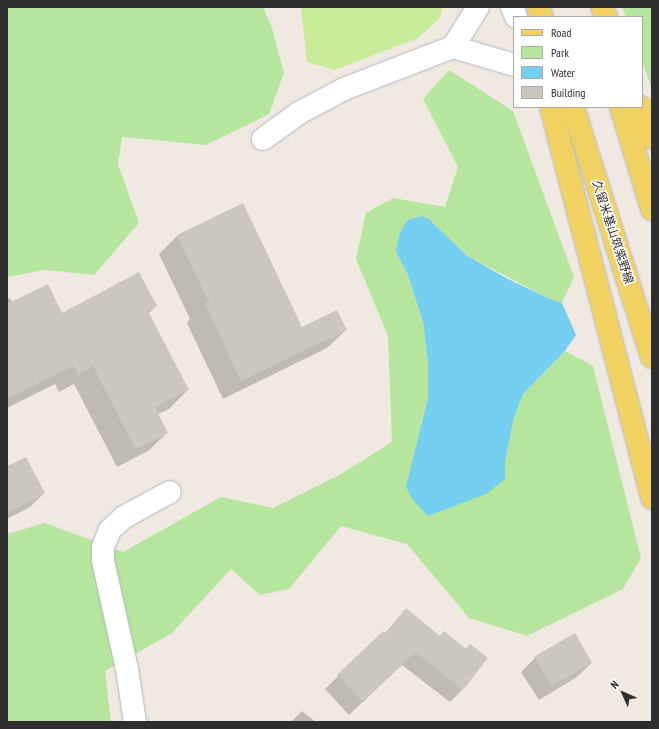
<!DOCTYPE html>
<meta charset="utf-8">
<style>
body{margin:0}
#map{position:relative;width:659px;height:729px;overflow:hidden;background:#efe9e1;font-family:"PT Sans Narrow","Noto Sans JP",sans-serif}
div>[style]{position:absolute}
.green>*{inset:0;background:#b6e59e}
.pitch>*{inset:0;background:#c9ec9a}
.water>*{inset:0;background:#75cff0}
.shadow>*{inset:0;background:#0003}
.building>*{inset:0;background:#cbc7bf;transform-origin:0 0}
.roads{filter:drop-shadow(0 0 1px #b4b7c1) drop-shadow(0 0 1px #b4b7c1)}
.street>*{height:22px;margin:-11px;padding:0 11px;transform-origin:11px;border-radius:11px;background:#fff}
.primary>*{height:22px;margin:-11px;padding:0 11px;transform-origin:11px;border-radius:11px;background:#f2d163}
span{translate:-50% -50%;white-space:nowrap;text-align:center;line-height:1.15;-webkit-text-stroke:3px #fff;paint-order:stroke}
.street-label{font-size:12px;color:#2e2e2e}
.frame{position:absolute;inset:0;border:8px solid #2e2e2e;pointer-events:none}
.legend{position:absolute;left:513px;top:16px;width:130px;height:92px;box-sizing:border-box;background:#fff;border:1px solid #ababab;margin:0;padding:5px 7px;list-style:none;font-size:12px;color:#2e2e2e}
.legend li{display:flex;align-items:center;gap:8px;height:20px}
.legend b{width:20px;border:1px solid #ababab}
.north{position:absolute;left:603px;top:673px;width:40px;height:40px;-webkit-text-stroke:3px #fff;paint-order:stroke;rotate:315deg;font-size:11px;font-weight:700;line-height:16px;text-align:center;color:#2e2e2e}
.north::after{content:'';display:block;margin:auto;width:14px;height:18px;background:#2e2e2e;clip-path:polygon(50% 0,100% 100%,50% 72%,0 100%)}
</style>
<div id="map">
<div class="green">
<i style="clip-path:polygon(7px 7px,263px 7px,272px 28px,284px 73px,269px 114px,206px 145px,122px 137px,118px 164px,139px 223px,94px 275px,45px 270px,7px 277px)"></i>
<i style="clip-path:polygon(622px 7px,652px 7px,652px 89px,642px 61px,642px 17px,626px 17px)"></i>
<i style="clip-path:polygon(449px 70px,513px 111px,574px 277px,562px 303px,548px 298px,466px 255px,430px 220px,396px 252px,408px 275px,423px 322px,428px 363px,428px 398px,421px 424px,505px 479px,505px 462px,513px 421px,523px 394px,565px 351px,593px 366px,641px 558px,623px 589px,527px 636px,469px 618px,407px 544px,341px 526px,289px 589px,260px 595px,231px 569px,172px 633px,105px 671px,111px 722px,7px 722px,7px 534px,45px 523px,123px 552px,221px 497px,273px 508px,341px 474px,392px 442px,388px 336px,356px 259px,366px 213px,393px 198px,445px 207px,458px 167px,423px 99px)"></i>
</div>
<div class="pitch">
<i style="clip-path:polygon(301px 7px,443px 7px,439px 19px,418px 38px,335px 70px,307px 62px)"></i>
</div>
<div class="water">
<i style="clip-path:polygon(422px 216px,430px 220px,466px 255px,508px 279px,548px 298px,562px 303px,576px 335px,565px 351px,523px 394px,513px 421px,505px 462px,505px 479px,486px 494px,428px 516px,413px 500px,406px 487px,428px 398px,428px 363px,423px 322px,408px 275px,396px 252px,399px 236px,406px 221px)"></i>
</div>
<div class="shadow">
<i style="clip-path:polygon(243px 204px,302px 328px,346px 330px,327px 348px,223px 399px,187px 323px,190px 319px,159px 254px,177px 236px)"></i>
<i style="clip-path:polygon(10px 298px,12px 302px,61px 314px,156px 306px,148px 314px,188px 390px,169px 409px,158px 414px,167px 433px,148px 451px,117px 467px,74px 384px,59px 392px,55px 384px,7px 408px,7px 300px)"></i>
<i style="clip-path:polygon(7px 468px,44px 493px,30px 507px,7px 519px)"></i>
<i style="clip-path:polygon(407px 610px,439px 637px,465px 649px,470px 645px,463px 689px,450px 702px,402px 665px,349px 715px,325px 689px,383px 632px,384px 634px)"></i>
<i style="clip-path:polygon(574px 634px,591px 663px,577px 677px,539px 700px,521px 672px,535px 658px)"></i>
<i style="clip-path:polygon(302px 711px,316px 722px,291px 722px)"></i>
</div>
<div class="building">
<i style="clip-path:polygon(243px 203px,302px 327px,337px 310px,347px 330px,241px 381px,205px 304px,209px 302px,177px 235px)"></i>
<i style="clip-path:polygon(139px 272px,157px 306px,148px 311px,189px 390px,155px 407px,168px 433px,136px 449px,93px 366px,78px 374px,74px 366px,7px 399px,7px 304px,48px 284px,62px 313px)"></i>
<i style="clip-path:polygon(26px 457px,45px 493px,7px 513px,7px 466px)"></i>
<i style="clip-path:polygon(406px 608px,440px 636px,444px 631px,466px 649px,470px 644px,488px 658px,463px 690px,415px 652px,363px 702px,337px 675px,383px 631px,385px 633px)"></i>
<i style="left:575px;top:633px;width:34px;height:47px;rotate:60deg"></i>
</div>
<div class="roads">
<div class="street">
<i style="left:478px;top:7px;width:47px;rotate:122deg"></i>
<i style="left:453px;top:47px;width:64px;rotate:16.4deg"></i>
<i style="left:512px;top:7px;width:11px;rotate:68deg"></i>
<i style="left:263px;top:139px;width:44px;rotate:-35.8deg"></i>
<i style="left:299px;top:113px;width:51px;rotate:-28.1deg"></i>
<i style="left:344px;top:89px;width:117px;rotate:-21.1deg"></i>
<i style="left:135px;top:722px;width:54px;rotate:-98.6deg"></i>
<i style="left:127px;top:669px;width:111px;rotate:-102.5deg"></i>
<i style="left:103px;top:561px;width:14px;rotate:-90deg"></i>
<i style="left:103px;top:547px;width:18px;rotate:-68deg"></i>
<i style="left:110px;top:530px;width:19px;rotate:-43deg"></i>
<i style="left:124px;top:517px;width:52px;rotate:-28.5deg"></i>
</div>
<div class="primary">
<i style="left:538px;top:7px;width:11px;rotate:68deg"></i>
<i style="left:602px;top:7px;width:11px;rotate:68deg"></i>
<i style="left:551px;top:107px;width:404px;rotate:75.5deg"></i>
<i style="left:573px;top:107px;width:262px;rotate:72.5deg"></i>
<i style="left:621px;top:107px;width:107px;rotate:73.1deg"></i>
<i style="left:641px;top:107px;width:33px;rotate:70deg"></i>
</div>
</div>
<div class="street-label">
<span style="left:613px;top:232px;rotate:72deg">久留米基山筑紫野線</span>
</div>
<div class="frame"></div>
<ul class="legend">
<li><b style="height:5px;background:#f2d163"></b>Road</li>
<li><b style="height:11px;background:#b6e59e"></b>Park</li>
<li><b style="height:11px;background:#75cff0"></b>Water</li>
<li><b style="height:11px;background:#cbc7bf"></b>Building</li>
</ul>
<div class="north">N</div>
</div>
